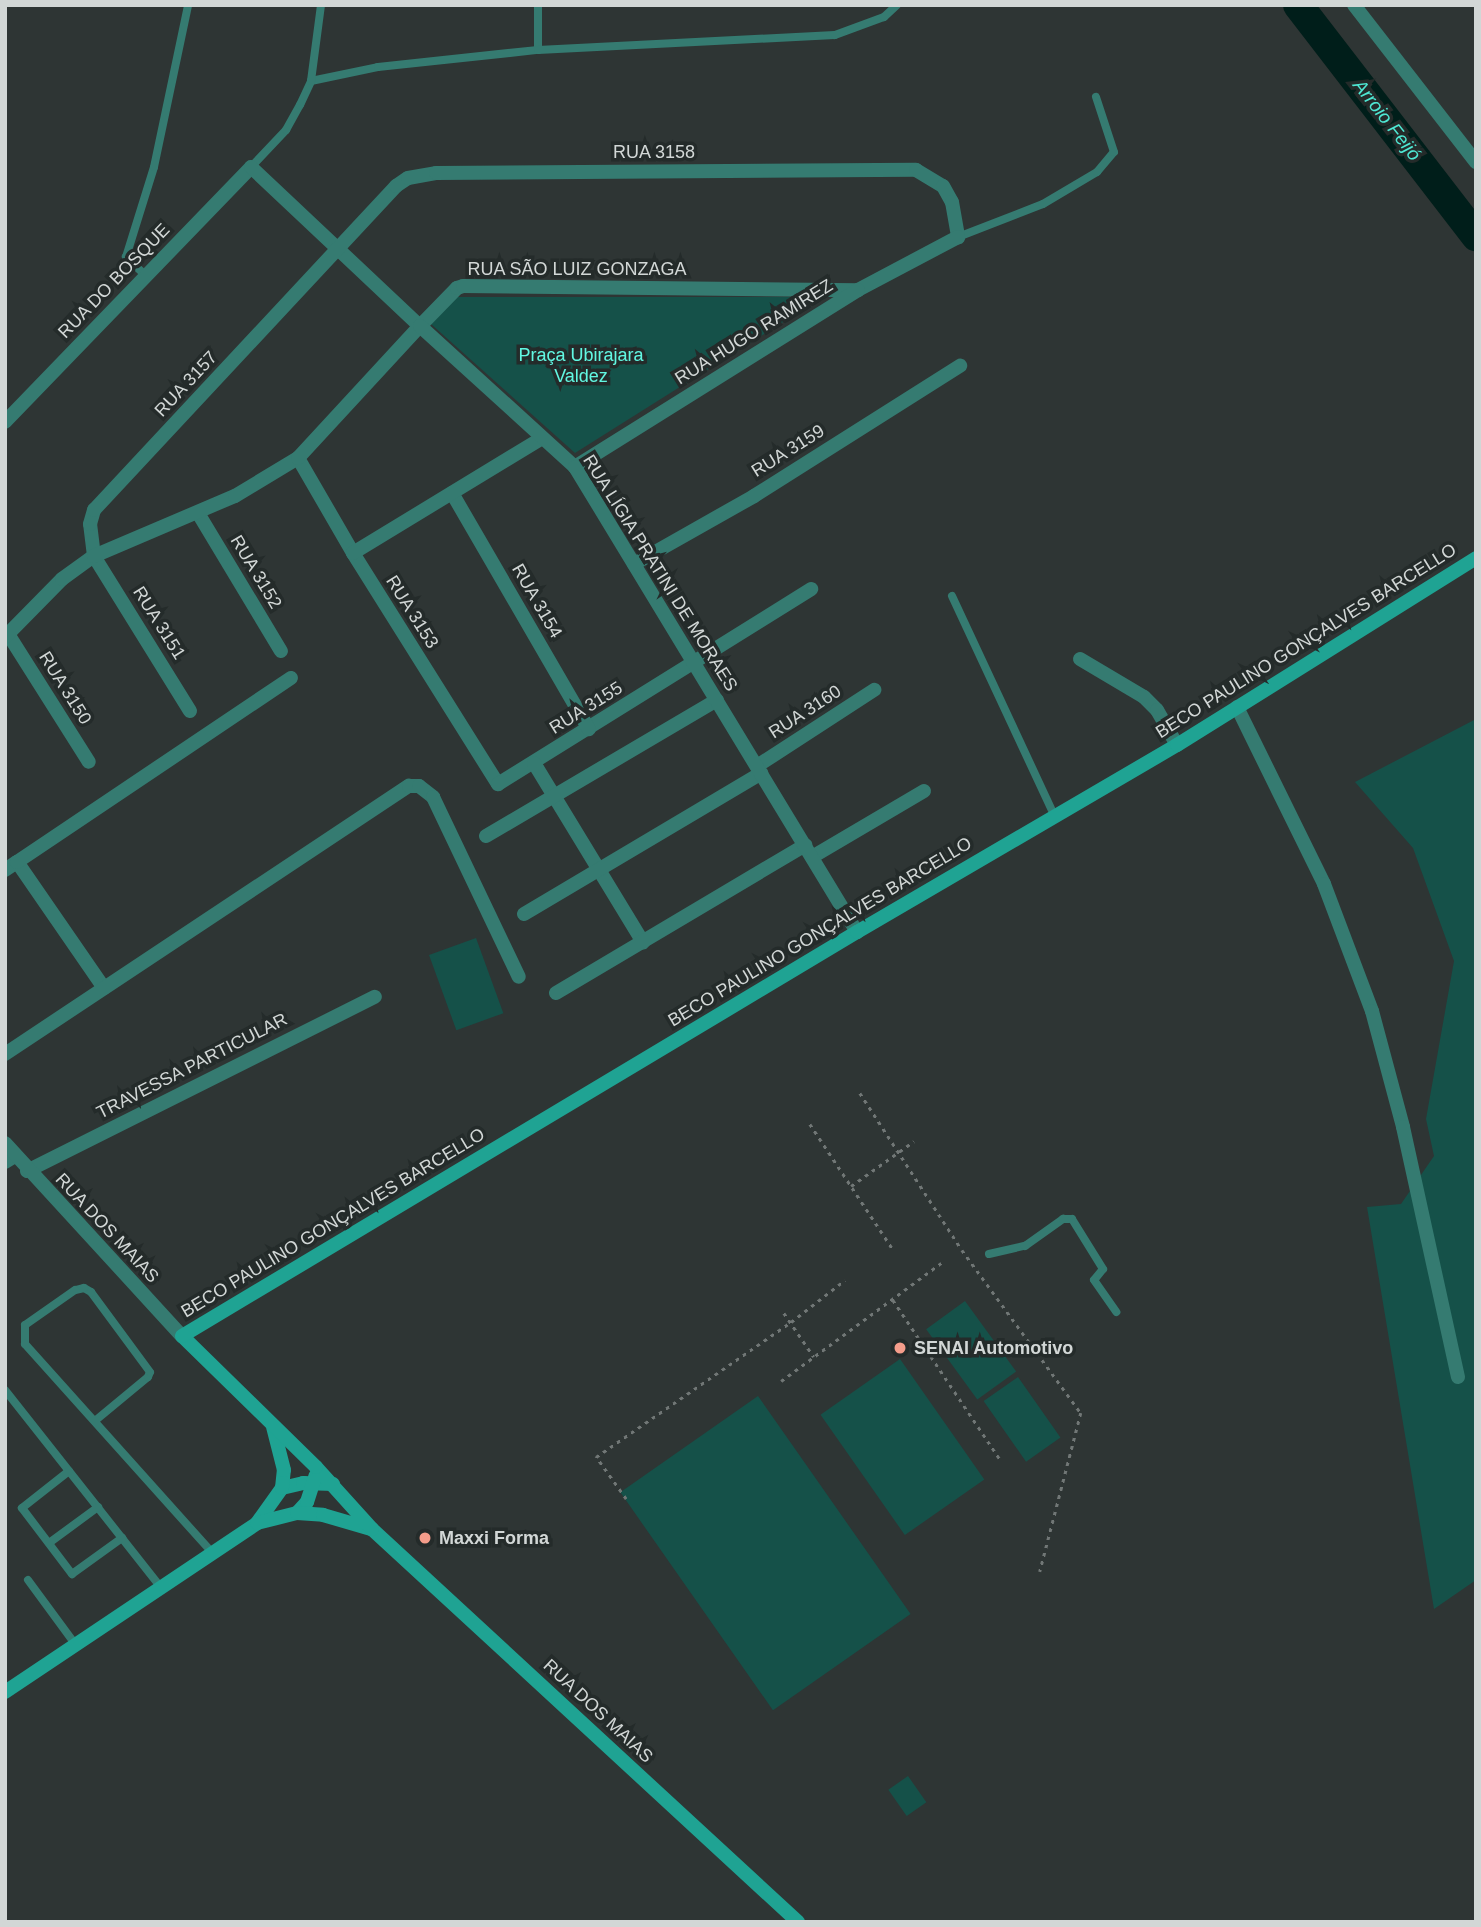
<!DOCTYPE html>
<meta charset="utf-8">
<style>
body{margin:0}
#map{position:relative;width:1481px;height:1927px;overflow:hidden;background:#2e3534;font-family:Helvetica,sans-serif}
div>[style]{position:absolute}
.green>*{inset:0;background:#155149;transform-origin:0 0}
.river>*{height:30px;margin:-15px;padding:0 15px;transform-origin:15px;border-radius:15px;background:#001e1a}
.path>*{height:2.5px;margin-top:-1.25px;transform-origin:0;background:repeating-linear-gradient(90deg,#717776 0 3.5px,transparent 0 8.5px)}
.service>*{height:8px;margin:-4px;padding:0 4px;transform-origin:4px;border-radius:4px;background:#357b71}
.minor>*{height:14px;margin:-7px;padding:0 7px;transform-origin:7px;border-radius:7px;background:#357b71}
.tertiary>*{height:14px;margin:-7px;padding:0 7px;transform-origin:7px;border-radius:7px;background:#357b71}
.secondary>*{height:14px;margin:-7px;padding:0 7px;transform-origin:7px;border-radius:7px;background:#1fa393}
.dots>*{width:19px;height:19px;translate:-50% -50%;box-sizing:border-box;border:4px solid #242b2a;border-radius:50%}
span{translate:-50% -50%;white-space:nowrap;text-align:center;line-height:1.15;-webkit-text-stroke:7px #242b2a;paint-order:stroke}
.street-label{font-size:18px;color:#d2d7d6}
.park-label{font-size:18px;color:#61f7e2}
.poi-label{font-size:18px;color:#d2d7d6;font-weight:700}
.left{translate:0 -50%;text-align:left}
.water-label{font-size:19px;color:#4ee7d3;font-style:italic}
.frame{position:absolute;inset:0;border:7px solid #d2d7d6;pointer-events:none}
</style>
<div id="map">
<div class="green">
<i style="clip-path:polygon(456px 297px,823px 297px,575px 453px,431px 324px)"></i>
<i style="clip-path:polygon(1476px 719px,1476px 1580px,1434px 1609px,1367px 1207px,1401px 1204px,1434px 1156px,1426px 1119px,1454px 961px,1413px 848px,1355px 782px)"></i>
<i style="left:476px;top:938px;width:80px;height:50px;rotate:70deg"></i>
<i style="left:965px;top:1301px;width:87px;height:48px;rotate:54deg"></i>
<i style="left:900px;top:1359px;width:147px;height:97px;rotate:55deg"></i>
<i style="left:1018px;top:1377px;width:74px;height:42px;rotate:55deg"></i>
<i style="left:758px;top:1396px;width:266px;height:168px;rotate:55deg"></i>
<i style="left:908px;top:1776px;width:32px;height:24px;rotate:55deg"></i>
</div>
<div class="river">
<i style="left:1298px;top:5px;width:292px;rotate:52.4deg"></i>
</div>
<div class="path">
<i style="left:860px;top:1093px;width:187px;rotate:57deg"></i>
<i style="left:962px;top:1250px;width:202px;rotate:53.9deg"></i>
<i style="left:1081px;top:1413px;width:164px;rotate:104.5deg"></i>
<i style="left:810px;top:1124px;width:152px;rotate:56.5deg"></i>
<i style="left:851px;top:1186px;width:77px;rotate:-35.5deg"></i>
<i style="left:893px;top:1300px;width:195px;rotate:56.1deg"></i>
<i style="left:784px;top:1313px;width:53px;rotate:55.7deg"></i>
<i style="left:781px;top:1381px;width:199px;rotate:-36.4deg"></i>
<i style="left:626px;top:1499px;width:52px;rotate:-125.5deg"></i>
<i style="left:596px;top:1457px;width:237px;rotate:-34.7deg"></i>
<i style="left:791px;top:1322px;width:68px;rotate:-37.9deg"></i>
</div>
<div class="service">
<i style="left:538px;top:5px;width:45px;rotate:90deg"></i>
<i style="left:311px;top:81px;width:68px;rotate:-11.8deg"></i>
<i style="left:378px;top:67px;width:161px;rotate:-6.1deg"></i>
<i style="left:538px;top:50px;width:297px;rotate:-2.9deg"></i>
<i style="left:835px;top:35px;width:52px;rotate:-20.2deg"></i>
<i style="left:884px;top:17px;width:18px;rotate:-43deg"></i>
<i style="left:251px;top:167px;width:51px;rotate:-46.6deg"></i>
<i style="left:286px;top:130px;width:29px;rotate:-61deg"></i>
<i style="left:300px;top:105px;width:26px;rotate:-65deg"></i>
<i style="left:311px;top:81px;width:77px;rotate:-82.5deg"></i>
<i style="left:958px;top:237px;width:91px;rotate:-21.2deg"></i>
<i style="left:1043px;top:204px;width:63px;rotate:-30.7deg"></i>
<i style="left:1097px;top:172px;width:26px;rotate:-50deg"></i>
<i style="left:1114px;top:152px;width:58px;rotate:-108.1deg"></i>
<i style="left:146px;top:276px;width:28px;rotate:-136deg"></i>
<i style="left:126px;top:257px;width:94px;rotate:-72.7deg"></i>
<i style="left:154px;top:167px;width:166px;rotate:-78.1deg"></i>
<i style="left:952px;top:596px;width:242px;rotate:65deg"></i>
<i style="left:989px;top:1254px;width:37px;rotate:-13deg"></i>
<i style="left:1025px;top:1246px;width:47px;rotate:-35.4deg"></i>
<i style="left:1063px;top:1219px;width:9px"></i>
<i style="left:1072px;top:1219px;width:59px;rotate:58.2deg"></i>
<i style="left:1103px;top:1269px;width:14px;rotate:129deg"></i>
<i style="left:1094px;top:1280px;width:39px;rotate:55deg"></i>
<i style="left:5px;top:1390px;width:250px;rotate:51.7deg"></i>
<i style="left:96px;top:1420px;width:67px;rotate:-39.6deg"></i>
<i style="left:148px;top:1377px;width:5px;rotate:-68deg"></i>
<i style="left:150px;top:1372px;width:99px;rotate:-126.4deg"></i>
<i style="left:91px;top:1292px;width:8px;rotate:-150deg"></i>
<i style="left:84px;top:1288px;width:9px;rotate:167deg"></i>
<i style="left:75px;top:1290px;width:61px;rotate:145deg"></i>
<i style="left:25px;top:1325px;width:19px;rotate:90deg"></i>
<i style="left:25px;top:1344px;width:278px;rotate:48.1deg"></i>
<i style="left:69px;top:1471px;width:60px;rotate:141.8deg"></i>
<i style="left:22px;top:1508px;width:83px;rotate:52.9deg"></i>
<i style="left:72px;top:1574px;width:62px;rotate:-35.8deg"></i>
<i style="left:49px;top:1543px;width:61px;rotate:-36.3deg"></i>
<i style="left:28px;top:1580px;width:79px;rotate:53.7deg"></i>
</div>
<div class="minor">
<i style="left:1354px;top:5px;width:199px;rotate:52.2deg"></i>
<i style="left:5px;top:422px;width:354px;rotate:-46deg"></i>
<i style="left:251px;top:167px;width:232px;rotate:43.3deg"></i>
<i style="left:420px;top:326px;width:53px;rotate:-45.8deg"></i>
<i style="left:457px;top:288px;width:6px;rotate:-18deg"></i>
<i style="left:463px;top:286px;width:395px;rotate:0.6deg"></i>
<i style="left:298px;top:458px;width:110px;rotate:59.9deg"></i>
<i style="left:353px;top:553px;width:273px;rotate:57.9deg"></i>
<i style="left:498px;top:784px;width:369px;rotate:-31.9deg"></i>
<i style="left:452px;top:493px;width:273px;rotate:59.9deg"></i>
<i style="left:198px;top:513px;width:161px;rotate:59deg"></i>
<i style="left:353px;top:553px;width:221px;rotate:-31.3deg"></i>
<i style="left:634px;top:564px;width:138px;rotate:-29.5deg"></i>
<i style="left:754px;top:496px;width:244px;rotate:-32.3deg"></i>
<i style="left:8px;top:634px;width:151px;rotate:57.7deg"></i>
<i style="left:1080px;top:659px;width:74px;rotate:30.7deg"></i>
<i style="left:1144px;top:697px;width:18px;rotate:45deg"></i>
<i style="left:1157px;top:710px;width:40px;rotate:60.3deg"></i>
<i style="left:1237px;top:707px;width:197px;rotate:63.8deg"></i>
<i style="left:1324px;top:884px;width:136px;rotate:69.3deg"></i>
<i style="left:1372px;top:1011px;width:120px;rotate:75deg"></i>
<i style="left:1403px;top:1127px;width:256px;rotate:77.6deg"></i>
<i style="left:190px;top:711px;width:182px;rotate:-121.8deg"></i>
<i style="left:94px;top:556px;width:32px;rotate:-97deg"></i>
<i style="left:90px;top:524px;width:15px;rotate:-74deg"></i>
<i style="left:94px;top:510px;width:443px;rotate:-47deg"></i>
<i style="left:396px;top:186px;width:14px;rotate:-34deg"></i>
<i style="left:408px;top:178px;width:28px;rotate:-10deg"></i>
<i style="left:436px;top:173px;width:480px;rotate:-0.4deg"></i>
<i style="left:916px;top:170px;width:31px;rotate:31deg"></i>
<i style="left:943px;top:186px;width:18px;rotate:61deg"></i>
<i style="left:952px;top:202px;width:36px;rotate:80deg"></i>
<i style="left:958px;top:237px;width:113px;rotate:152.1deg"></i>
<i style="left:858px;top:290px;width:334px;rotate:148deg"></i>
<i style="left:534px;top:763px;width:210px;rotate:58.7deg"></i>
<i style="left:757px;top:766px;width:140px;rotate:-33deg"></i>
<i style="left:486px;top:836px;width:268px;rotate:-30.5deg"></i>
<i style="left:812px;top:857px;width:130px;rotate:-30.5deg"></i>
<i style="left:5px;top:870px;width:14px;rotate:-34deg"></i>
<i style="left:524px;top:914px;width:276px;rotate:-30.7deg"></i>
<i style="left:104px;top:988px;width:153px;rotate:-124.6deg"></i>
<i style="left:17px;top:862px;width:330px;rotate:-33.9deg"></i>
<i style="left:556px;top:993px;width:290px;rotate:-30.7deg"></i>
<i style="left:5px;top:1054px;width:485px;rotate:-33.6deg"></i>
<i style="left:409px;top:786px;width:10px"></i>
<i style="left:419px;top:786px;width:18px;rotate:38deg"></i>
<i style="left:433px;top:797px;width:199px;rotate:64.5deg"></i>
<i style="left:5px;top:1162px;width:12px;rotate:-31deg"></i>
<i style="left:27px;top:1171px;width:389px;rotate:-26.6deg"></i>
</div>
<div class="tertiary">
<i style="left:5px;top:637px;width:81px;rotate:-45.5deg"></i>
<i style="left:62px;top:579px;width:39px;rotate:-36deg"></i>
<i style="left:94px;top:556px;width:153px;rotate:-23.1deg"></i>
<i style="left:235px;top:496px;width:74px;rotate:-31.1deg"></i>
<i style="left:298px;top:458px;width:180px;rotate:-47.3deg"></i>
<i style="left:420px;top:326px;width:210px;rotate:42.3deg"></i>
<i style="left:575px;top:467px;width:544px;rotate:58.77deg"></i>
<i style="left:5px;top:1143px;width:262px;rotate:47.5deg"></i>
</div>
<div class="secondary">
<i style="left:282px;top:1488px;width:22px;rotate:-13deg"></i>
<i style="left:303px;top:1483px;width:30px;rotate:2deg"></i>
<i style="left:297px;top:1513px;width:15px;rotate:-48deg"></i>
<i style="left:307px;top:1502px;width:28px;rotate:-72deg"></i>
<i style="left:257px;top:1523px;width:43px;rotate:-54.5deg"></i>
<i style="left:282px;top:1488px;width:18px;rotate:-84deg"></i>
<i style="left:284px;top:1470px;width:44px;rotate:-104.3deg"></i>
<i style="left:5px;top:1692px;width:303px;rotate:-33.8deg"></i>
<i style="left:257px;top:1523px;width:41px;rotate:-14deg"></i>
<i style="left:297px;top:1513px;width:26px;rotate:4deg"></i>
<i style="left:323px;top:1515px;width:50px;rotate:16.3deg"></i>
<i style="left:798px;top:1922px;width:580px;rotate:-137.31deg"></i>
<i style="left:372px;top:1529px;width:84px;rotate:-132.1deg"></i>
<i style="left:316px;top:1467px;width:187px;rotate:-135.6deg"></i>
<i style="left:182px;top:1336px;width:787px;rotate:-30.9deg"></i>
<i style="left:857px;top:932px;width:371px;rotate:-30.3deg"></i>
<i style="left:1177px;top:745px;width:353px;rotate:-32deg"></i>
</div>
<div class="dots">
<i style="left:900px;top:1348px;background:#f49d8b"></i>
<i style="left:425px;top:1538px;background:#f49d8b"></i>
</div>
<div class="street-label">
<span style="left:654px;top:152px">RUA 3158</span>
<span style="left:577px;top:269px">RUA SÃO LUIZ GONZAGA</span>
<span style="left:114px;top:281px;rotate:-46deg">RUA DO BOSQUE</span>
<span style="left:754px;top:332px;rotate:-32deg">RUA HUGO RAMIREZ</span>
<span style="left:186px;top:384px;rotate:-47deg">RUA 3157</span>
<span style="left:788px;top:451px;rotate:-32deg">RUA 3159</span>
<span style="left:256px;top:572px;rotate:59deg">RUA 3152</span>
<span style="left:660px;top:573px;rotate:58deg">RUA LÍGIA PRATINI DE MORAES</span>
<span style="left:537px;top:601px;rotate:60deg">RUA 3154</span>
<span style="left:412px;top:612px;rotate:58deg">RUA 3153</span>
<span style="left:159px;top:623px;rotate:58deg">RUA 3151</span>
<span style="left:1306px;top:641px;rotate:-32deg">BECO PAULINO GONÇALVES BARCELLO</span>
<span style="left:65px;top:688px;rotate:58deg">RUA 3150</span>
<span style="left:586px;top:708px;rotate:-32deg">RUA 3155</span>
<span style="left:805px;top:712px;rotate:-33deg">RUA 3160</span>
<span style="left:820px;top:932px;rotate:-31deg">BECO PAULINO GONÇALVES BARCELLO</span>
<span style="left:192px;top:1066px;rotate:-27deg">TRAVESSA PARTICULAR</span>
<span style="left:333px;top:1223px;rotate:-31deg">BECO PAULINO GONÇALVES BARCELLO</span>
<span style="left:107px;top:1228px;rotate:47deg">RUA DOS MAIAS</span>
<span style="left:598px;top:1711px;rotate:43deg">RUA DOS MAIAS</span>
</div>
<div class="park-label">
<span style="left:581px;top:366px">Praça Ubirajara<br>Valdez</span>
</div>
<div class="poi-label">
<span class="left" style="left:914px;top:1348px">SENAI Automotivo</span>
<span class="left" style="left:439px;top:1538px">Maxxi Forma</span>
</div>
<div class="water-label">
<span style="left:1387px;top:120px;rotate:52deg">Arroio Feijó</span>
</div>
<div class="frame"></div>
</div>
